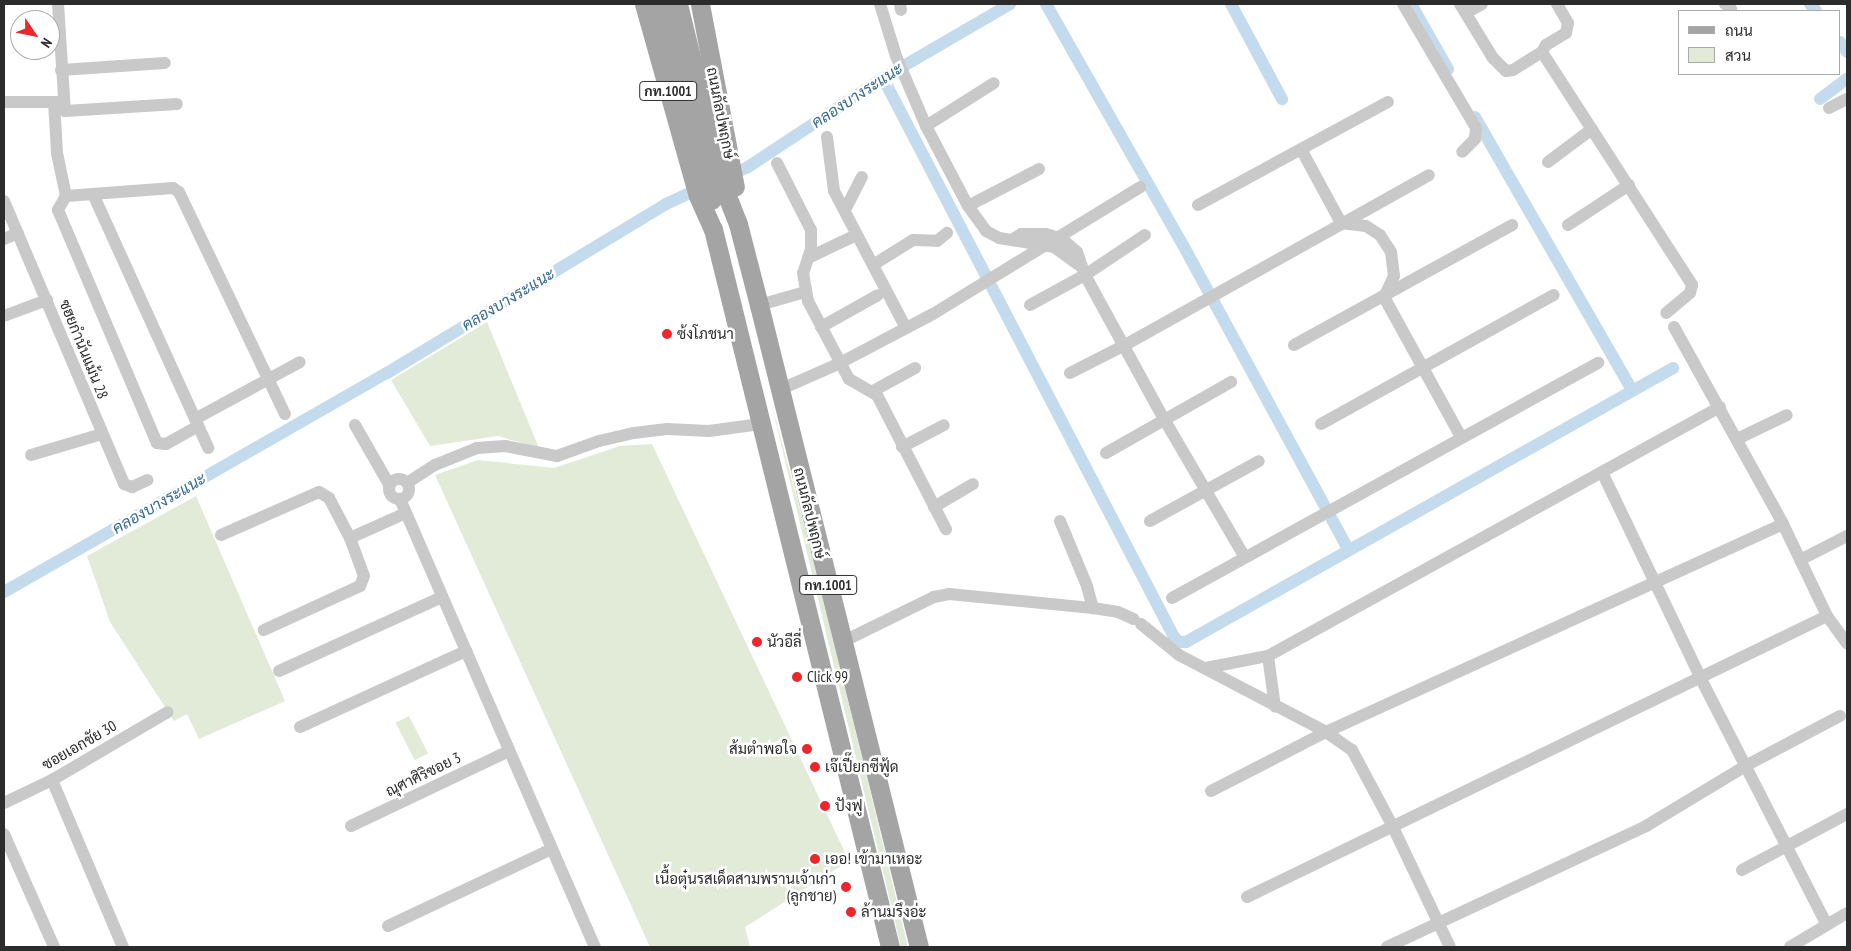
<!DOCTYPE html>
<meta charset="utf-8">
<style>
body{margin:0}
#map{position:relative;width:1851px;height:951px;overflow:hidden;background:#fff;font-family:"PT Sans Narrow",Sarabun,sans-serif}
div>[style]{position:absolute}
.green>*{inset:0;background:#e2ebd8;transform-origin:0 0}
.canal>*{height:12px;margin:-6px;padding:0 6px;transform-origin:6px;border-radius:6px;background:#c3dbec}
.minor>*{height:12px;margin:-6px;padding:0 6px;transform-origin:6px;border-radius:6px;background:#c9c9c9}
.minor>.ring{margin:-6px;padding:0;box-sizing:content-box;background:none;border:12px solid #c9c9c9;border-radius:50%}
.primary>*{height:19px;margin:-9.5px;padding:0 9.5px;transform-origin:9.5px;border-radius:9.5px;background:#a4a4a4}
.dots>*{width:14px;height:14px;translate:-50% -50%;box-sizing:border-box;border:2px solid #fff;border-radius:50%}
span{translate:-50% -50%;white-space:nowrap;text-align:center;line-height:1.15;-webkit-text-stroke:5px #fff;paint-order:stroke}
.shield-label span{padding:1px 4px;background:#fff;border:1px solid;border-radius:4px;-webkit-text-stroke-width:0}
.shield-label{font-size:14px;color:#2c2c2c;font-weight:700}
.street-label{font-size:15px;color:#2c2c2c}
.poi-label{font-size:15px;color:#2c2c2c}
.left{translate:0 -50%;text-align:left}
.right{translate:-100% -50%;text-align:right}
.water-label{font-size:16px;color:#386b90;font-style:italic}
.frame{position:absolute;inset:0;border:5px solid #2c2c2c;pointer-events:none}
.legend{position:absolute;left:1678px;top:10px;width:162px;height:65px;box-sizing:border-box;background:#fff;border:1px solid #ababab;margin:0;padding:6px 9px;list-style:none;font-size:15px;color:#2c2c2c}
.legend li{display:flex;align-items:center;gap:10px;height:25px}
.legend b{width:25px;border:1px solid #ababab}
.north{position:absolute;left:10px;top:10px;width:50px;height:50px;box-sizing:border-box;background:#fff;border:1px solid #ababab;border-radius:50%;rotate:124deg;font-size:14px;font-weight:700;line-height:20px;text-align:center;color:#2c2c2c}
.north::after{content:'';display:block;margin:auto;width:18px;height:22px;background:#eb262d;clip-path:polygon(50% 0,100% 100%,50% 72%,0 100%)}
</style>
<div id="map">
<div class="green">
<i style="clip-path:polygon(487px 322px,539px 448px,498px 436px,430px 446px,391px 380px)"></i>
<i style="clip-path:polygon(770px 398px,818px 577px,908px 947px,901px 947px)"></i>
<i style="clip-path:polygon(652px 444px,849px 861px,745px 927px,750px 947px,650px 947px,435px 475px,478px 460px,554px 468px,620px 446px)"></i>
<i style="clip-path:polygon(196px 496px,285px 701px,199px 739px,187px 714px,174px 721px,110px 622px,87px 556px)"></i>
<i style="left:409px;top:716px;width:42px;height:15px;rotate:63deg"></i>
</div>
<div class="canal">
<i style="left:1046px;top:4px;width:277px;rotate:60.4deg"></i>
<i style="left:1183px;top:245px;width:346px;rotate:61.5deg"></i>
<i style="left:1231px;top:4px;width:108px;rotate:61.8deg"></i>
<i style="left:1411px;top:4px;width:75px;rotate:60.4deg"></i>
<i style="left:1810px;top:4px;width:9px;rotate:49deg"></i>
<i style="left:1840px;top:42px;width:12px;rotate:55deg"></i>
<i style="left:883px;top:78px;width:630px;rotate:62.5deg"></i>
<i style="left:1174px;top:637px;width:8px;rotate:40deg"></i>
<i style="left:1180px;top:642px;width:6px"></i>
<i style="left:1186px;top:642px;width:559px;rotate:-29.36deg"></i>
<i style="left:1820px;top:99px;width:34px;rotate:-37deg"></i>
<i style="left:1475px;top:117px;width:315px;rotate:60.1deg"></i>
<i style="left:727px;top:176px;width:23px;rotate:-23deg"></i>
<i style="left:748px;top:167px;width:162px;rotate:-33.4deg"></i>
<i style="left:883px;top:78px;width:147px;rotate:-30.2deg"></i>
<i style="left:4px;top:592px;width:441px;rotate:-29.8deg"></i>
<i style="left:387px;top:373px;width:326px;rotate:-31.2deg"></i>
<i style="left:666px;top:204px;width:40px;rotate:-25deg"></i>
</div>
<div class="minor">
<i style="left:58px;top:4px;width:107px;rotate:86.3deg"></i>
<i style="left:65px;top:111px;width:112px;rotate:-3.6deg"></i>
<i style="left:880px;top:4px;width:54px;rotate:72.9deg"></i>
<i style="left:896px;top:56px;width:76px;rotate:66.8deg"></i>
<i style="left:926px;top:126px;width:90px;rotate:62.3deg"></i>
<i style="left:968px;top:206px;width:31px;rotate:54deg"></i>
<i style="left:986px;top:231px;width:15px;rotate:28deg"></i>
<i style="left:999px;top:238px;width:56px;rotate:9.3deg"></i>
<i style="left:1054px;top:247px;width:34px;rotate:36deg"></i>
<i style="left:900px;top:4px;width:6px;rotate:81deg"></i>
<i style="left:1403px;top:4px;width:144px;rotate:59.5deg"></i>
<i style="left:1476px;top:128px;width:11px;rotate:95deg"></i>
<i style="left:1475px;top:139px;width:18px;rotate:135deg"></i>
<i style="left:1460px;top:4px;width:63px;rotate:58.6deg"></i>
<i style="left:1493px;top:58px;width:18px;rotate:45deg"></i>
<i style="left:1506px;top:71px;width:7px;rotate:-8deg"></i>
<i style="left:1513px;top:70px;width:34px;rotate:-32deg"></i>
<i style="left:1542px;top:52px;width:8px;rotate:-60deg"></i>
<i style="left:1546px;top:45px;width:23px;rotate:-31deg"></i>
<i style="left:1566px;top:33px;width:10px;rotate:-79deg"></i>
<i style="left:1568px;top:23px;width:22px;rotate:-120deg"></i>
<i style="left:1725px;top:4px;width:8px;rotate:40deg"></i>
<i style="left:1466px;top:13px;width:18px;rotate:-29deg"></i>
<i style="left:1542px;top:52px;width:277px;rotate:57.2deg"></i>
<i style="left:1692px;top:285px;width:8px;rotate:104deg"></i>
<i style="left:1690px;top:293px;width:31px;rotate:140deg"></i>
<i style="left:61px;top:70px;width:104px;rotate:-3.9deg"></i>
<i style="left:4px;top:102px;width:58px"></i>
<i style="left:54px;top:102px;width:51px;rotate:86.6deg"></i>
<i style="left:57px;top:153px;width:44px;rotate:78.2deg"></i>
<i style="left:66px;top:196px;width:107px;rotate:-4.3deg"></i>
<i style="left:173px;top:188px;width:7px;rotate:34deg"></i>
<i style="left:179px;top:192px;width:246px;rotate:64.5deg"></i>
<i style="left:1829px;top:108px;width:20px;rotate:-27deg"></i>
<i style="left:926px;top:126px;width:80px;rotate:-32.3deg"></i>
<i style="left:827px;top:137px;width:54px;rotate:82.6deg"></i>
<i style="left:834px;top:191px;width:155px;rotate:62.3deg"></i>
<i style="left:1301px;top:149px;width:84px;rotate:61.6deg"></i>
<i style="left:1341px;top:223px;width:25px;rotate:7deg"></i>
<i style="left:1366px;top:226px;width:17px;rotate:33deg"></i>
<i style="left:1380px;top:235px;width:20px;rotate:57deg"></i>
<i style="left:1391px;top:252px;width:24px;rotate:83deg"></i>
<i style="left:1394px;top:276px;width:23px;rotate:115deg"></i>
<i style="left:1384px;top:297px;width:160px;rotate:61.2deg"></i>
<i style="left:1548px;top:162px;width:55px;rotate:-36.9deg"></i>
<i style="left:777px;top:163px;width:75px;rotate:63.1deg"></i>
<i style="left:811px;top:230px;width:19px;rotate:90deg"></i>
<i style="left:811px;top:249px;width:25px;rotate:108deg"></i>
<i style="left:803px;top:273px;width:28px;rotate:80deg"></i>
<i style="left:808px;top:301px;width:88px;rotate:62.3deg"></i>
<i style="left:849px;top:379px;width:32px;rotate:30deg"></i>
<i style="left:877px;top:395px;width:151px;rotate:62.8deg"></i>
<i style="left:93px;top:194px;width:279px;rotate:65.6deg"></i>
<i style="left:66px;top:196px;width:16px;rotate:120deg"></i>
<i style="left:58px;top:210px;width:253px;rotate:67deg"></i>
<i style="left:157px;top:443px;width:9px;rotate:6deg"></i>
<i style="left:166px;top:444px;width:37px;rotate:-29deg"></i>
<i style="left:4px;top:201px;width:307px;rotate:67deg"></i>
<i style="left:124px;top:484px;width:9px;rotate:21deg"></i>
<i style="left:132px;top:487px;width:17px;rotate:-24deg"></i>
<i style="left:1198px;top:205px;width:216px;rotate:-28.5deg"></i>
<i style="left:968px;top:206px;width:80px;rotate:-27.5deg"></i>
<i style="left:845px;top:210px;width:37px;rotate:-63deg"></i>
<i style="left:1568px;top:225px;width:73px;rotate:-33.3deg"></i>
<i style="left:4px;top:239px;width:15px;rotate:-23deg"></i>
<i style="left:1013px;top:239px;width:9px;rotate:-32deg"></i>
<i style="left:1021px;top:234px;width:25px"></i>
<i style="left:1046px;top:234px;width:17px;rotate:17deg"></i>
<i style="left:1062px;top:239px;width:20px;rotate:41deg"></i>
<i style="left:1077px;top:252px;width:24px;rotate:71deg"></i>
<i style="left:1085px;top:275px;width:164px;rotate:61.3deg"></i>
<i style="left:1164px;top:419px;width:159px;rotate:59.7deg"></i>
<i style="left:808px;top:258px;width:47px;rotate:-25.5deg"></i>
<i style="left:873px;top:265px;width:47px;rotate:-32deg"></i>
<i style="left:913px;top:240px;width:24px;rotate:2deg"></i>
<i style="left:937px;top:241px;width:13px;rotate:-39deg"></i>
<i style="left:759px;top:305px;width:48px;rotate:-15.8deg"></i>
<i style="left:1030px;top:305px;width:63px;rotate:-28.6deg"></i>
<i style="left:1085px;top:275px;width:72px;rotate:-33.7deg"></i>
<i style="left:4px;top:316px;width:46px;rotate:-20.4deg"></i>
<i style="left:821px;top:327px;width:65px;rotate:-29.3deg"></i>
<i style="left:1674px;top:327px;width:225px;rotate:61deg"></i>
<i style="left:1783px;top:524px;width:102px;rotate:64.4deg"></i>
<i style="left:1827px;top:616px;width:34px;rotate:54deg"></i>
<i style="left:1294px;top:345px;width:249px;rotate:-28.8deg"></i>
<i style="left:1070px;top:373px;width:62px;rotate:-27deg"></i>
<i style="left:1125px;top:345px;width:348px;rotate:-29.2deg"></i>
<i style="left:779px;top:390px;width:64px;rotate:-23.8deg"></i>
<i style="left:838px;top:364px;width:107px;rotate:-27.8deg"></i>
<i style="left:933px;top:314px;width:243px;rotate:-31.5deg"></i>
<i style="left:873px;top:391px;width:48px;rotate:-28.7deg"></i>
<i style="left:195px;top:419px;width:119px;rotate:-28.5deg"></i>
<i style="left:1321px;top:424px;width:266px;rotate:-29deg"></i>
<i style="left:355px;top:425px;width:70px;rotate:60.2deg"></i>
<i style="left:1737px;top:439px;width:55px;rotate:-25.6deg"></i>
<i style="left:902px;top:447px;width:47px;rotate:-27.6deg"></i>
<i style="left:1106px;top:453px;width:144px;rotate:-29.6deg"></i>
<i style="left:31px;top:455px;width:74px;rotate:-16.5deg"></i>
<i style="left:1602px;top:472px;width:229px;rotate:64.4deg"></i>
<i style="left:1701px;top:679px;width:276px;rotate:62.9deg"></i>
<i class="ring" style="left:389px;top:479px;width:8px;height:8px"></i>
<i style="left:407px;top:483px;width:33px;rotate:-33deg"></i>
<i style="left:435px;top:465px;width:45px;rotate:-22deg"></i>
<i style="left:477px;top:448px;width:28px;rotate:-4deg"></i>
<i style="left:505px;top:446px;width:53px;rotate:10.9deg"></i>
<i style="left:557px;top:456px;width:45px;rotate:-19.7deg"></i>
<i style="left:599px;top:441px;width:36px;rotate:-13deg"></i>
<i style="left:634px;top:433px;width:33px;rotate:-7deg"></i>
<i style="left:667px;top:429px;width:42px;rotate:2.7deg"></i>
<i style="left:709px;top:431px;width:52px;rotate:-7.7deg"></i>
<i style="left:400px;top:499px;width:489px;rotate:66.5deg"></i>
<i style="left:934px;top:507px;width:45px;rotate:-30.5deg"></i>
<i style="left:1060px;top:521px;width:70px;rotate:67.4deg"></i>
<i style="left:1087px;top:586px;width:23px;rotate:75deg"></i>
<i style="left:1150px;top:521px;width:124px;rotate:-28.8deg"></i>
<i style="left:221px;top:535px;width:107px;rotate:-23.7deg"></i>
<i style="left:319px;top:492px;width:12px;rotate:31deg"></i>
<i style="left:329px;top:498px;width:45px;rotate:62.3deg"></i>
<i style="left:350px;top:538px;width:40px;rotate:69.8deg"></i>
<i style="left:364px;top:576px;width:11px;rotate:112deg"></i>
<i style="left:360px;top:586px;width:106px;rotate:155.4deg"></i>
<i style="left:350px;top:538px;width:61px;rotate:-24.1deg"></i>
<i style="left:1800px;top:560px;width:53px;rotate:-27.1deg"></i>
<i style="left:1172px;top:598px;width:487px;rotate:-28.9deg"></i>
<i style="left:1141px;top:624px;width:49px;rotate:39.2deg"></i>
<i style="left:1179px;top:655px;width:166px;rotate:27.6deg"></i>
<i style="left:1326px;top:732px;width:32px;rotate:35deg"></i>
<i style="left:1352px;top:750px;width:85px;rotate:61.9deg"></i>
<i style="left:1392px;top:825px;width:135px;rotate:64.6deg"></i>
<i style="left:842px;top:642px;width:102px;rotate:-26.1deg"></i>
<i style="left:934px;top:597px;width:15px;rotate:-11deg"></i>
<i style="left:949px;top:594px;width:145px;rotate:5.6deg"></i>
<i style="left:1093px;top:608px;width:25px;rotate:9deg"></i>
<i style="left:1118px;top:612px;width:17px;rotate:24deg"></i>
<i style="left:1268px;top:656px;width:51px;rotate:82.2deg"></i>
<i style="left:1206px;top:668px;width:63px;rotate:-11deg"></i>
<i style="left:1268px;top:656px;width:516px;rotate:-28.85deg"></i>
<i style="left:279px;top:671px;width:179px;rotate:-24.4deg"></i>
<i style="left:300px;top:727px;width:183px;rotate:-24.6deg"></i>
<i style="left:52px;top:780px;width:181px;rotate:67deg"></i>
<i style="left:1211px;top:791px;width:129px;rotate:-27.2deg"></i>
<i style="left:1326px;top:732px;width:502px;rotate:-24.47deg"></i>
<i style="left:4px;top:803px;width:53px;rotate:-25.6deg"></i>
<i style="left:52px;top:780px;width:134px;rotate:-30.4deg"></i>
<i style="left:351px;top:826px;width:175px;rotate:-25.4deg"></i>
<i style="left:4px;top:834px;width:124px;rotate:66.1deg"></i>
<i style="left:1742px;top:870px;width:119px;rotate:-28.1deg"></i>
<i style="left:1247px;top:897px;width:644px;rotate:-25.85deg"></i>
<i style="left:388px;top:926px;width:181px;rotate:-25.2deg"></i>
<i style="left:1387px;top:947px;width:286px;rotate:-25deg"></i>
<i style="left:1646px;top:826px;width:118px;rotate:-31.1deg"></i>
<i style="left:1747px;top:765px;width:105px;rotate:-27.8deg"></i>
<i style="left:1790px;top:947px;width:66px;rotate:-30.8deg"></i>
</div>
<div class="primary">
<i style="left:644px;top:4px;width:199px;rotate:74.3deg"></i>
<i style="left:698px;top:196px;width:36px;rotate:66deg"></i>
<i style="left:713px;top:229px;width:739px;rotate:76.15deg"></i>
<i style="left:662px;top:4px;width:202px;rotate:75.7deg"></i>
<i style="left:678px;top:4px;width:184px;rotate:76.2deg"></i>
<i style="left:722px;top:183px;width:44px;rotate:68.7deg"></i>
<i style="left:738px;top:224px;width:84px;rotate:75.5deg"></i>
<i style="left:759px;top:305px;width:662px;rotate:76.01deg"></i>
<i style="left:700px;top:4px;width:186px;rotate:79.2deg"></i>
</div>
<div class="dots">
<i style="left:667px;top:334px;background:#eb262d"></i>
<i style="left:757px;top:642px;background:#eb262d"></i>
<i style="left:797px;top:677px;background:#eb262d"></i>
<i style="left:807px;top:749px;background:#eb262d"></i>
<i style="left:815px;top:767px;background:#eb262d"></i>
<i style="left:825px;top:806px;background:#eb262d"></i>
<i style="left:815px;top:859px;background:#eb262d"></i>
<i style="left:846px;top:887px;background:#eb262d"></i>
<i style="left:851px;top:912px;background:#eb262d"></i>
</div>
<div class="shield-label">
<span style="left:668px;top:91px">กท.1001</span>
<span style="left:828px;top:585px">กท.1001</span>
</div>
<div class="street-label">
<span style="left:721px;top:113px;rotate:79deg">ถนนกัลปพฤกษ์</span>
<span style="left:84px;top:349px;rotate:68deg">ซฮยกำนันแม้น 28</span>
<span style="left:810px;top:513px;rotate:76deg">ถนนกัลปพฤกษ์</span>
<span style="left:79px;top:745px;rotate:-30deg">ซอยเอกชัย 30</span>
<span style="left:423px;top:774px;rotate:-26deg">ณุศาศิริซอย 3</span>
</div>
<div class="poi-label">
<span class="left" style="left:677px;top:334px">ซ้งโภชนา</span>
<span class="left" style="left:767px;top:642px">นัวอีลี่</span>
<span class="left" style="left:807px;top:677px">Click 99</span>
<span class="right" style="left:797px;top:749px">ส้มตำพอใจ</span>
<span class="left" style="left:825px;top:767px">เจ๊เปี๊ยกซีฟู้ด</span>
<span class="left" style="left:835px;top:806px">ปังฟู</span>
<span class="left" style="left:825px;top:859px">เออ! เข้ามาเหอะ</span>
<span class="right" style="left:836px;top:887px">เนื้อตุ๋นรสเด็ดสามพรานเจ้าเก่า<br>(ลูกชาย)</span>
<span class="left" style="left:861px;top:912px">ล้านมรึงอ่ะ</span>
</div>
<div class="water-label">
<span style="left:857px;top:95px;rotate:-33deg">คลองบางระแนะ</span>
<span style="left:508px;top:299px;rotate:-31deg">คลองบางระแนะ</span>
<span style="left:159px;top:503px;rotate:-30deg">คลองบางระแนะ</span>
</div>
<div class="frame"></div>
<ul class="legend">
<li><b style="height:6px;background:#a4a4a4"></b>ถนน</li>
<li><b style="height:14px;background:#e2ebd8"></b>สวน</li>
</ul>
<div class="north">N</div>
</div>
